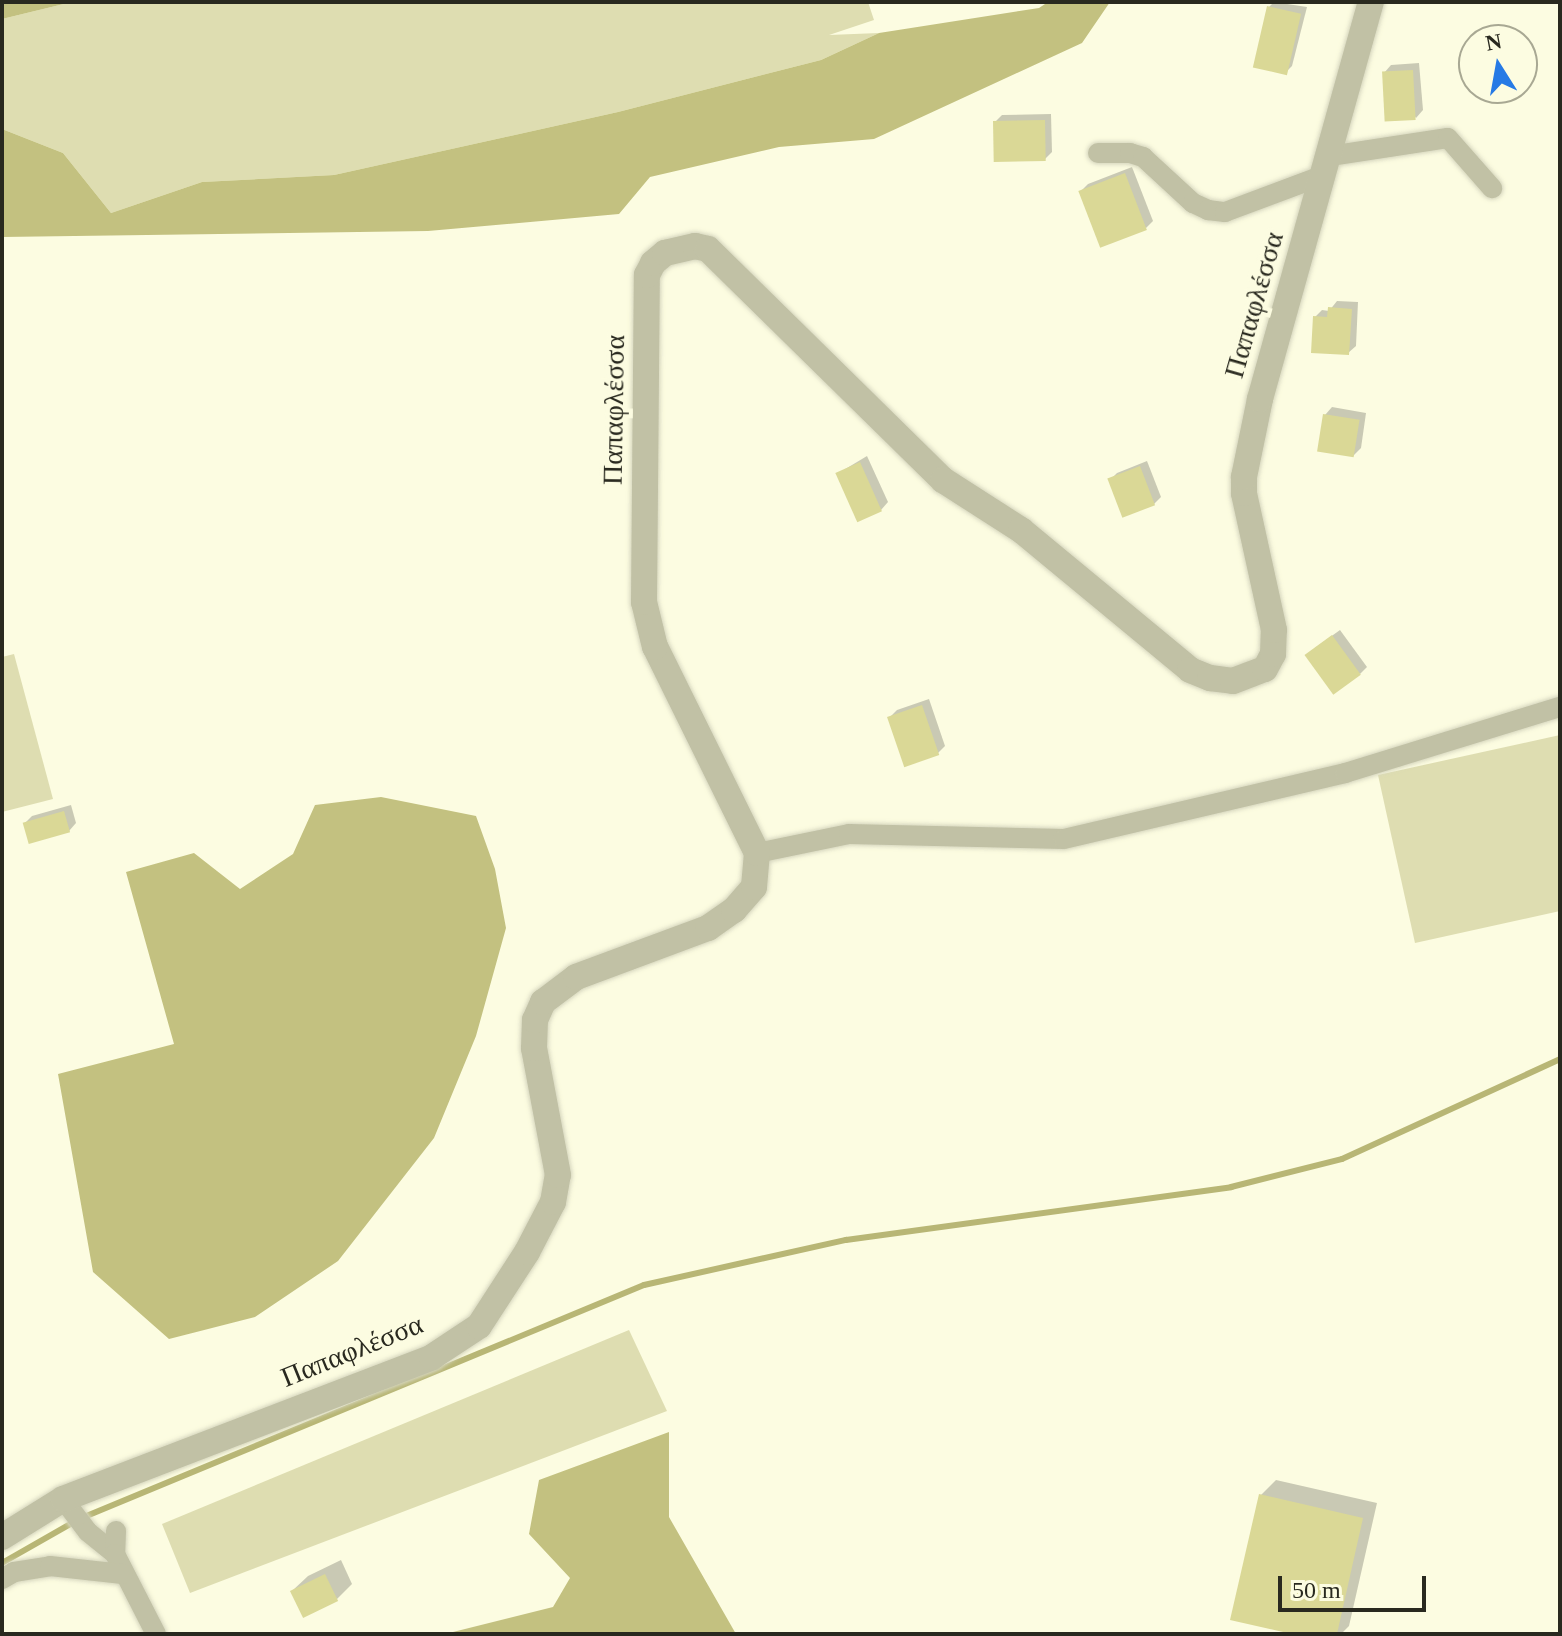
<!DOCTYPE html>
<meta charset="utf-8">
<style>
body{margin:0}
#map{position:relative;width:1562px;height:1636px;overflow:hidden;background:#fcfce1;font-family:Georgia,serif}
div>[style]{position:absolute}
.green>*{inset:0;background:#deddb1}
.forest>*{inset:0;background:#c3c180}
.shadow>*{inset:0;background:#0003}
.stream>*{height:6px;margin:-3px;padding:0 3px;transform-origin:3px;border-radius:3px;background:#b8b675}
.building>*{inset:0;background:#dad896;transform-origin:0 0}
.roads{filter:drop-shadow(0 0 2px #d6d6be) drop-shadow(0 0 2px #d6d6be)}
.minor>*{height:20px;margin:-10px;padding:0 10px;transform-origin:10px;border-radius:10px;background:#c1c1a5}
.tertiary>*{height:26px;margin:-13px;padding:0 13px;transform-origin:13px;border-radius:13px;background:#c1c1a5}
span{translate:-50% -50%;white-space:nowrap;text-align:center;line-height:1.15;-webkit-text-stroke:8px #fcfce1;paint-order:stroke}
.street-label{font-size:28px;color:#29291f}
.frame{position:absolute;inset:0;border:4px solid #29291f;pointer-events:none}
.north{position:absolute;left:1458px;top:24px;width:80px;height:80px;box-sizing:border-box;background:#fcfce1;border:2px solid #a8a893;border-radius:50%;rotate:349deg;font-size:22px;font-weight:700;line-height:32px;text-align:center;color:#29291f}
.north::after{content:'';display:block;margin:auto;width:28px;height:36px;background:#267ae5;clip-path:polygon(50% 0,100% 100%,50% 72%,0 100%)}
.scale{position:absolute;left:1278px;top:1576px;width:148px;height:36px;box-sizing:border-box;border:4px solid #29291f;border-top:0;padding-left:10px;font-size:24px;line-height:28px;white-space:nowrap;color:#29291f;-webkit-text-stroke:6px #fcfce1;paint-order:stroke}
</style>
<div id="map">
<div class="green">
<i style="clip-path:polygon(72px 2px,868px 2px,874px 20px,829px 35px,879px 33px,821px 60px,618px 112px,334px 175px,202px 182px,111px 213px,63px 153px,2px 129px,2px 19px)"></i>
<i style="clip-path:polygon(14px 654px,53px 799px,2px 812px,2px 657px)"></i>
<i style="clip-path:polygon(1560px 735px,1560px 911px,1415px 943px,1378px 775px)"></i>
<i style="clip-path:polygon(629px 1330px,667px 1411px,190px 1593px,162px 1524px)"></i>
</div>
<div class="forest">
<i style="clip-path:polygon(2px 2px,72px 2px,2px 19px)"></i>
<i style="clip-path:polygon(1048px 2px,1110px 2px,1082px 43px,874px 139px,779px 147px,650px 177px,619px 214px,428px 231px,2px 237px,2px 129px,63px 153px,111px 213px,202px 182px,334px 175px,618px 112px,821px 60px,879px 33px,1039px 8px)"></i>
<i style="clip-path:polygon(381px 797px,476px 816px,495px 869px,506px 928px,476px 1036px,434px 1138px,338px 1261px,255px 1317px,169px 1339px,93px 1272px,58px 1074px,174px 1044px,126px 872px,194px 853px,240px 889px,293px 854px,315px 805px)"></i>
<i style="clip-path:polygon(669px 1432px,669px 1517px,736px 1634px,445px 1634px,553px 1607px,570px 1578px,529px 1534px,539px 1480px)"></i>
</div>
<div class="shadow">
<i style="clip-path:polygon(1274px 2px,1307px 7px,1292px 66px,1285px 73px,1269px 7px)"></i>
<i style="clip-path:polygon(1419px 63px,1423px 110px,1416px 118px,1384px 73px,1391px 65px)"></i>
<i style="clip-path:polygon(1051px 114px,1052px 152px,1045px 159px,995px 122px,1002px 115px)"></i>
<i style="clip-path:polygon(1132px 167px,1153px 221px,1146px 228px,1081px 191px,1088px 184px)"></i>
<i style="clip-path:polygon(1337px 301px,1358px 302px,1356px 346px,1348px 353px,1315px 317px,1322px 310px,1329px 311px)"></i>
<i style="clip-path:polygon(1332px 407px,1366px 413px,1361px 448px,1353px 456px,1325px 415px)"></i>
<i style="clip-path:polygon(867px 456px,888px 502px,881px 510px,837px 474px)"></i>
<i style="clip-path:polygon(1147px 461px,1161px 497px,1154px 504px,1110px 480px,1117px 473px)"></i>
<i style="clip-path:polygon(1340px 630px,1367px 667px,1360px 674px,1315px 648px)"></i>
<i style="clip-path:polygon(929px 699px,945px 746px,938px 753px,890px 717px,897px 710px)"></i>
<i style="clip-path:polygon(71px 805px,76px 823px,69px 831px,25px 823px,32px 816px)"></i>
<i style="clip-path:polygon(1276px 1480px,1377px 1503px,1349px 1626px,1341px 1634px,1301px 1634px,1261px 1495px)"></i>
<i style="clip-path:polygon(341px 1560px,352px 1584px,337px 1599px,292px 1591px,308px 1576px)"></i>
</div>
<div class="stream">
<i style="left:84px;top:1517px;width:606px;rotate:-22.5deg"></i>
<i style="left:644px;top:1285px;width:207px;rotate:-12.6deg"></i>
<i style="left:846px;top:1240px;width:389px;rotate:-7.8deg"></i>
<i style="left:1231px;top:1187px;width:114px;rotate:-14.2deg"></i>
<i style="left:1342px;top:1159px;width:240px;rotate:-24.6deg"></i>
<i style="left:2px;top:1563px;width:83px;rotate:-29.7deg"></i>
</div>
<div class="building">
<i style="left:1267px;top:6px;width:35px;height:63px;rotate:13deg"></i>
<i style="left:1413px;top:70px;width:50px;height:31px;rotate:87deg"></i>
<i style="left:1045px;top:120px;width:41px;height:52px;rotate:89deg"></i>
<i style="left:1125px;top:173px;width:61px;height:50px;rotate:69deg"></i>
<i style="clip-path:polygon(1328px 307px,1352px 309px,1349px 355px,1311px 353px,1313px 316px,1327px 317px)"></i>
<i style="left:1323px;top:414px;width:37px;height:38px;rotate:9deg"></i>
<i style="left:860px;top:462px;width:54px;height:27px;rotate:66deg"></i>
<i style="left:1140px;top:466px;width:42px;height:35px;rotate:69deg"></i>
<i style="left:1332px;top:635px;width:49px;height:34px;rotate:54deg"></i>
<i style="left:922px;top:705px;width:53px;height:37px;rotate:71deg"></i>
<i style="left:64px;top:811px;width:22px;height:43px;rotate:74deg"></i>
<i style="clip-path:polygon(1259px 1494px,1363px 1518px,1337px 1634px,1292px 1634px,1230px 1620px)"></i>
<i style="left:325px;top:1574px;width:30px;height:39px;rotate:64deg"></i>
</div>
<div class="roads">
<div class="minor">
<i style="left:1098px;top:153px;width:32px"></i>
<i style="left:1130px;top:153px;width:14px;rotate:17deg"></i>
<i style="left:1143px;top:157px;width:68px;rotate:42.6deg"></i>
<i style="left:1193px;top:203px;width:17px;rotate:25deg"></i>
<i style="left:1208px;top:210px;width:17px;rotate:7deg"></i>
<i style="left:1225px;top:212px;width:106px;rotate:-20.5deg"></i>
<i style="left:1330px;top:156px;width:119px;rotate:-8.7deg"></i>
<i style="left:1448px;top:138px;width:67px;rotate:48.7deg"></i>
<i style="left:757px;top:853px;width:94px;rotate:-11.7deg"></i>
<i style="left:849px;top:834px;width:215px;rotate:1.3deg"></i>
<i style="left:1064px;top:839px;width:289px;rotate:-13.2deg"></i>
<i style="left:1345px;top:773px;width:225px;rotate:-17.1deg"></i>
<i style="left:63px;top:1499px;width:41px;rotate:52.9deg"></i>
<i style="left:88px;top:1532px;width:35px;rotate:39deg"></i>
<i style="left:116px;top:1531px;width:23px;rotate:92deg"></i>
<i style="left:115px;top:1554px;width:90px;rotate:62.9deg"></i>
<i style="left:2px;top:1579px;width:14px;rotate:-30deg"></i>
<i style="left:14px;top:1572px;width:36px;rotate:-9deg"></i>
<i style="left:50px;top:1566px;width:73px;rotate:6.3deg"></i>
</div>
<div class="tertiary">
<i style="left:2px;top:1537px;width:72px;rotate:-31.9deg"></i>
<i style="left:63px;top:1499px;width:395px;rotate:-21deg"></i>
<i style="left:432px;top:1357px;width:56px;rotate:-33.4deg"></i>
<i style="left:479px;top:1326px;width:88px;rotate:-57deg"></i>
<i style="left:527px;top:1252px;width:56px;rotate:-62.5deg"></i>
<i style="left:553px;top:1202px;width:27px;rotate:-80deg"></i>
<i style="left:558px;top:1175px;width:129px;rotate:-100.7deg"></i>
<i style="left:534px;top:1048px;width:28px;rotate:-88deg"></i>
<i style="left:535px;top:1020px;width:20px;rotate:-66deg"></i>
<i style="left:543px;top:1002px;width:41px;rotate:-37.1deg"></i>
<i style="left:576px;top:977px;width:141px;rotate:-20.4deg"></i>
<i style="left:708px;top:928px;width:32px;rotate:-35deg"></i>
<i style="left:734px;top:910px;width:30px;rotate:-49deg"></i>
<i style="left:754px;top:887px;width:34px;rotate:-85deg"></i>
<i style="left:757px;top:853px;width:230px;rotate:-116.3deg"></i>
<i style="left:655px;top:647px;width:46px;rotate:-103.7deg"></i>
<i style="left:644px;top:602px;width:327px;rotate:-89.5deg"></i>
<i style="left:647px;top:275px;width:13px;rotate:-63deg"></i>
<i style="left:653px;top:263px;width:16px;rotate:-40deg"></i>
<i style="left:665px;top:253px;width:31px;rotate:-13deg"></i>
<i style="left:695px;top:246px;width:13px;rotate:13deg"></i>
<i style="left:708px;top:249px;width:330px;rotate:44.5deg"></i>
<i style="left:943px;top:480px;width:93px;rotate:32.7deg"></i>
<i style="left:1021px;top:530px;width:219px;rotate:39.6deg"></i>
<i style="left:1190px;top:670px;width:22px;rotate:22deg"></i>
<i style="left:1210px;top:678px;width:23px;rotate:7deg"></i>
<i style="left:1233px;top:681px;width:34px;rotate:-21deg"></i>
<i style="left:1265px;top:669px;width:17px;rotate:-62deg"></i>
<i style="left:1273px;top:654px;width:24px;rotate:-88deg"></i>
<i style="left:1274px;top:630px;width:140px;rotate:-102.4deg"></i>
<i style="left:1244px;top:493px;width:16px;rotate:-90deg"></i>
<i style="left:1244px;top:477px;width:80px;rotate:-78.4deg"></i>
<i style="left:1260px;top:399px;width:412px;rotate:-74.4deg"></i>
</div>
</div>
<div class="street-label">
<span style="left:1254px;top:305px;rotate:-74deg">Παπαφλέσσα</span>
<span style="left:614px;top:410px;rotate:-89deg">Παπαφλέσσα</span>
<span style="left:352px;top:1351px;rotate:-22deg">Παπαφλέσσα</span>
</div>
<div class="frame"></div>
<div class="north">N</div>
<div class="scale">50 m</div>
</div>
